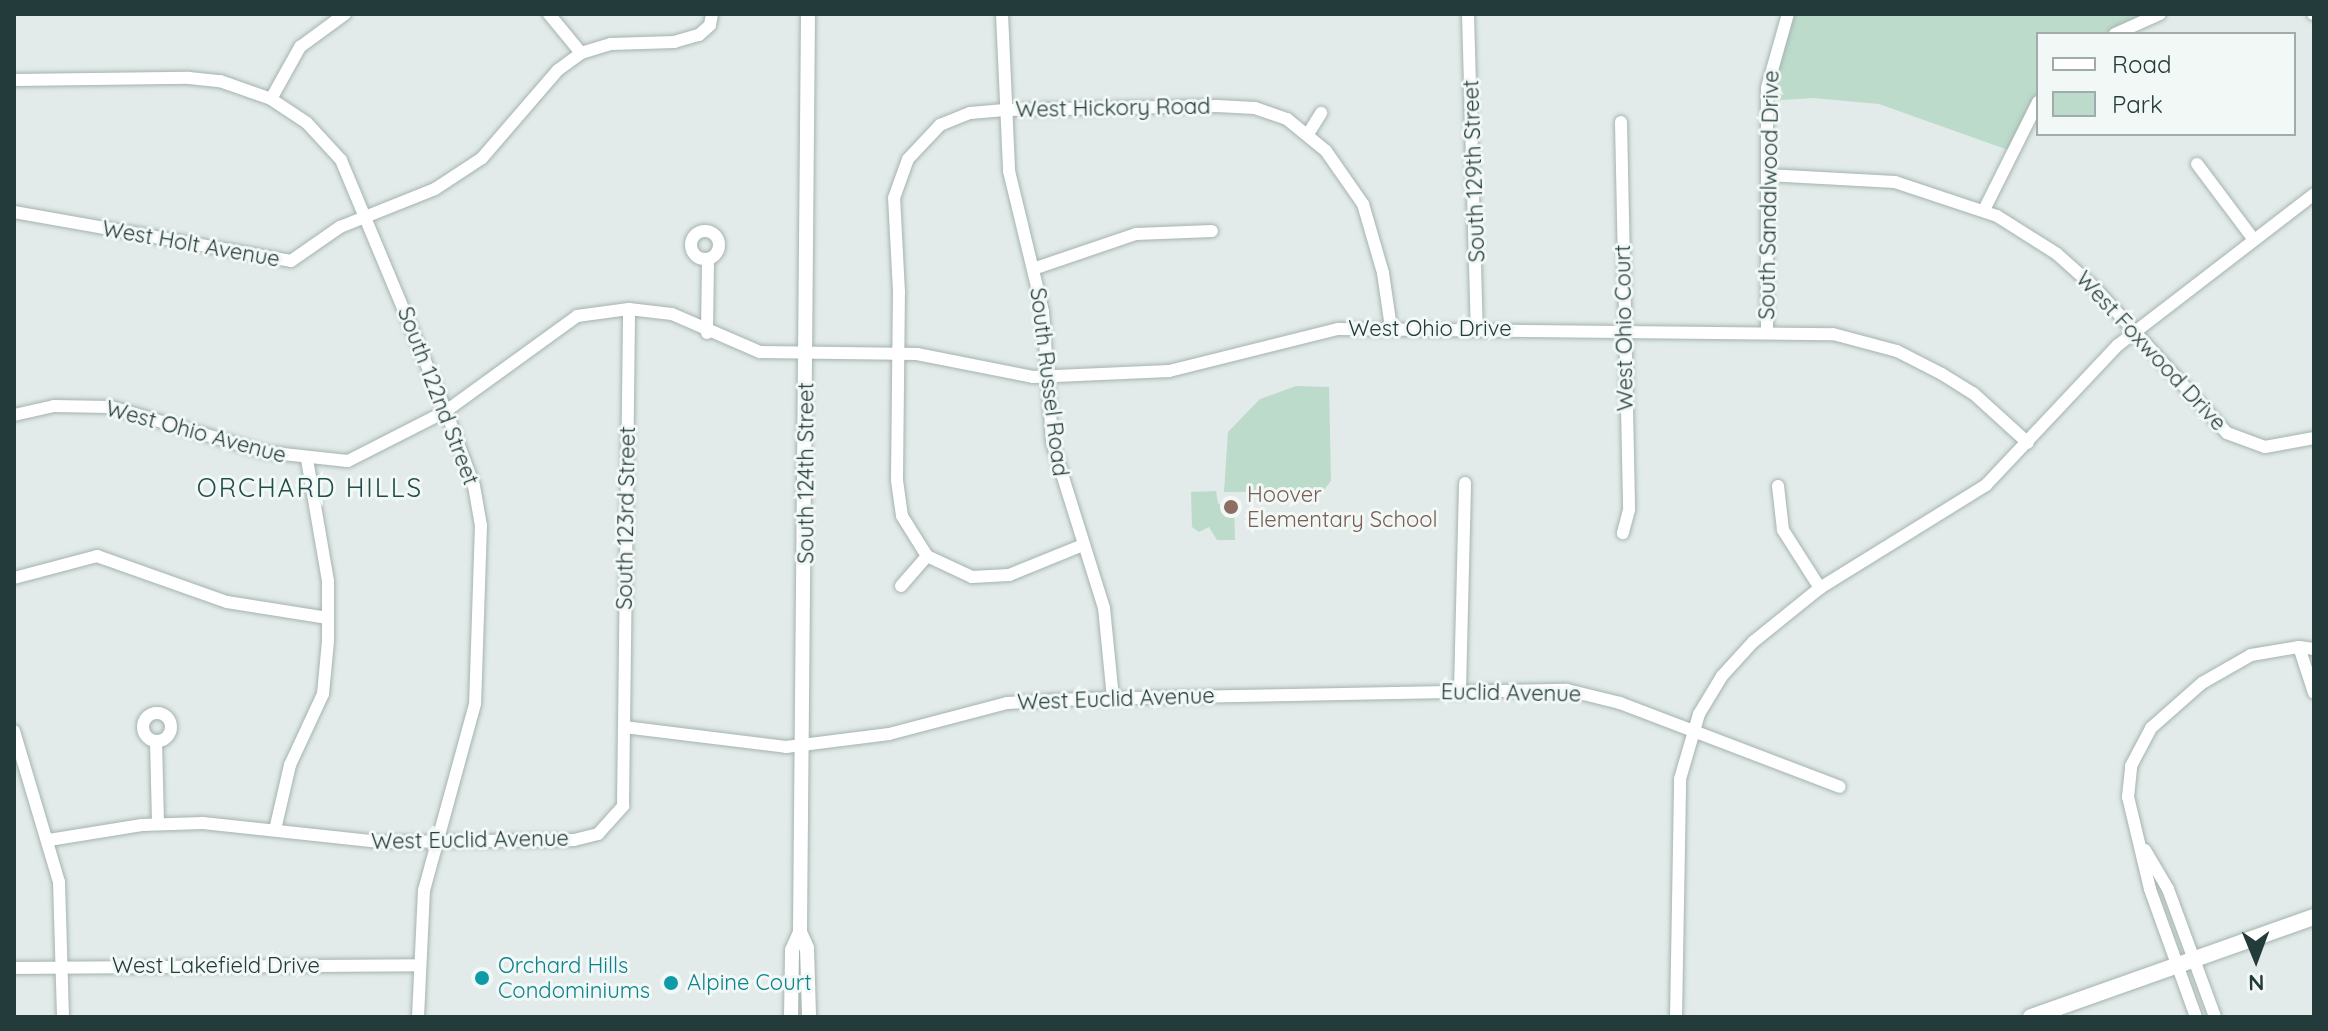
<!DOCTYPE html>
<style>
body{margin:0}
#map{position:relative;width:2328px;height:1031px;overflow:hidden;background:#e2ebe9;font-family:Quicksand,sans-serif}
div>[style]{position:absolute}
.green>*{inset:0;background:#bcdbcb}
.roads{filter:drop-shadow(0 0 2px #a5b3b1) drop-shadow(0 0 2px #a5b3b1)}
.minor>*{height:12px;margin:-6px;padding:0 6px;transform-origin:6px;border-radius:6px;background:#fff}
.minor>.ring{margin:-6px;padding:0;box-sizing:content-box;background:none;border:12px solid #fff;border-radius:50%}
.tertiary>*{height:14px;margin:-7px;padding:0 7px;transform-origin:7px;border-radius:7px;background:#fff}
.secondary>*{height:16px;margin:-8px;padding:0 8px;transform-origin:8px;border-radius:8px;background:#fff}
.dots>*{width:22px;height:22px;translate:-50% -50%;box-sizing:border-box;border:4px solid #f2f8f6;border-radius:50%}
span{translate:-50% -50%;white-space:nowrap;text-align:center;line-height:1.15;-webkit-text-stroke:6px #f2f8f6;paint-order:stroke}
.street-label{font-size:22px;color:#233b3a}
.education-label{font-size:22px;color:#785e54}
.left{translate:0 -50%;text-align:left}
.culture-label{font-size:22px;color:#0d838f}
.quarter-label{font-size:26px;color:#204c4a;letter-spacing:2px}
.frame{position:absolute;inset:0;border:16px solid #233b3a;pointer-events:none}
.legend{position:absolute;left:2036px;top:32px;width:260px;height:104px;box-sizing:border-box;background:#f2f8f6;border:2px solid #9facab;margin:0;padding:10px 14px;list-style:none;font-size:24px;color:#233b3a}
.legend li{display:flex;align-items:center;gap:16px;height:40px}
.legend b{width:40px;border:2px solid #9facab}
.north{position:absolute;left:2216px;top:919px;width:80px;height:80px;-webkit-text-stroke:6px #f2f8f6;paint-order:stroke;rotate:179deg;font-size:22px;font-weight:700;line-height:32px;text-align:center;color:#233b3a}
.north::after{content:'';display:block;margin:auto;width:28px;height:36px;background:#233b3a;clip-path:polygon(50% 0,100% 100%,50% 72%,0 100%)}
</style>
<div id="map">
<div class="green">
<i style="clip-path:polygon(1789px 14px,2160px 14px,2115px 34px,2038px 34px,2038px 102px,2011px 151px,1879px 104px,1813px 98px,1767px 101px)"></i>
<i style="clip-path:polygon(1296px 386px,1329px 387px,1331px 481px,1323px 491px,1224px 492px,1228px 432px,1260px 399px)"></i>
<i style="clip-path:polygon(1216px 491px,1218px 504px,1234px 503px,1235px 540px,1217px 540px,1209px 527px,1199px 532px,1192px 527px,1191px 492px)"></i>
</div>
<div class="roads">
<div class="minor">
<i style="left:549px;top:14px;width:50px;rotate:50.6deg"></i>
<i style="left:1002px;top:14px;width:157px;rotate:87.4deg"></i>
<i style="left:1009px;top:171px;width:145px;rotate:76.4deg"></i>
<i style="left:1043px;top:312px;width:130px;rotate:86deg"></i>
<i style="left:1052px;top:442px;width:174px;rotate:72.6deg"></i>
<i style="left:1104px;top:608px;width:90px;rotate:84.3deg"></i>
<i style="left:1468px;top:14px;width:315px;rotate:88.4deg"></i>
<i style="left:2313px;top:14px;width:1px"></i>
<i style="left:2115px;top:34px;width:49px;rotate:-24deg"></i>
<i style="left:14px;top:80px;width:175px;rotate:-0.7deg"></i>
<i style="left:189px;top:78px;width:31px;rotate:6deg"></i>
<i style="left:220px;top:81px;width:54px;rotate:19.4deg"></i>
<i style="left:271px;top:99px;width:60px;rotate:-60.9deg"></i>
<i style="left:300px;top:47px;width:56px;rotate:-36.3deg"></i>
<i style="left:271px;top:99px;width:43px;rotate:33.7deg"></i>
<i style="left:307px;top:123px;width:50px;rotate:47.4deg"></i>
<i style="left:341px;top:160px;width:272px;rotate:67.3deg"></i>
<i style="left:446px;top:411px;width:80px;rotate:69.5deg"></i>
<i style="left:474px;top:486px;width:40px;rotate:80deg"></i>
<i style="left:481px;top:525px;width:179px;rotate:91.9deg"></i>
<i style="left:475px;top:704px;width:193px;rotate:105.3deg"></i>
<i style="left:424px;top:890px;width:127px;rotate:92.7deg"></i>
<i style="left:1621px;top:122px;width:388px;rotate:88.8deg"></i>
<i style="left:1629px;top:510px;width:24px;rotate:105deg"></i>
<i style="left:1308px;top:134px;width:25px;rotate:-58deg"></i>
<i style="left:2197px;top:164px;width:95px;rotate:53.1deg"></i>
<i style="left:1767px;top:175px;width:128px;rotate:3.1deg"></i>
<i style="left:1895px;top:182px;width:108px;rotate:18.4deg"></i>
<i style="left:1997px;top:216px;width:71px;rotate:32.3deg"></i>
<i style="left:2057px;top:254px;width:51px;rotate:41.8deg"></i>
<i style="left:2095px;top:288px;width:196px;rotate:47.7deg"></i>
<i style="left:2227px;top:433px;width:40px;rotate:20.2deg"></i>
<i style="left:2265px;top:447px;width:50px;rotate:-10.4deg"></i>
<i style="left:1984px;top:210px;width:121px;rotate:-63.4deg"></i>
<i style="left:14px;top:212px;width:281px;rotate:10deg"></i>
<i style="left:291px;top:261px;width:60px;rotate:-34.8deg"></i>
<i style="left:340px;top:227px;width:102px;rotate:-21.8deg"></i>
<i style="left:435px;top:189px;width:56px;rotate:-33.4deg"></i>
<i style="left:482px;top:158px;width:116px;rotate:-49.2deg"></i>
<i style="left:558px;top:70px;width:29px;rotate:-36deg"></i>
<i style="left:581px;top:53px;width:31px;rotate:-17deg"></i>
<i style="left:611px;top:44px;width:63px;rotate:-1.8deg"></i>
<i style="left:674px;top:42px;width:26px;rotate:-16deg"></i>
<i style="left:699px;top:35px;width:15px;rotate:-42deg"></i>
<i style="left:710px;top:25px;width:11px;rotate:-80deg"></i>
<i class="ring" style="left:691px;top:231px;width:16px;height:16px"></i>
<i style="left:1033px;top:269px;width:109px;rotate:-18.8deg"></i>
<i style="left:1136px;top:234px;width:76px;rotate:-2.3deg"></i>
<i style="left:1767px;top:332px;width:244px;rotate:-90deg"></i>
<i style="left:1767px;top:88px;width:77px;rotate:-74.2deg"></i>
<i style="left:707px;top:333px;width:74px;rotate:-89.2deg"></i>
<i style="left:14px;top:415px;width:41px;rotate:-12.7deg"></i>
<i style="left:54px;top:406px;width:57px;rotate:1deg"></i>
<i style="left:111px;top:407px;width:160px;rotate:16.3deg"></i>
<i style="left:265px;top:452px;width:83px;rotate:6.2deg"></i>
<i style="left:348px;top:461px;width:110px;rotate:-27deg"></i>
<i style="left:446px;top:411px;width:162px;rotate:-35.9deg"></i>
<i style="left:577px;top:316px;width:52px;rotate:-7.7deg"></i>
<i style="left:629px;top:309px;width:43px;rotate:6.6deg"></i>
<i style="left:672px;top:314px;width:96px;rotate:23.4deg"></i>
<i style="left:760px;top:352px;width:157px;rotate:0.7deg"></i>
<i style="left:917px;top:354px;width:118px;rotate:11.2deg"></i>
<i style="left:1033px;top:377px;width:136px;rotate:-2.5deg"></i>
<i style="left:1169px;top:371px;width:174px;rotate:-14deg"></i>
<i style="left:1338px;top:329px;width:495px;rotate:0.6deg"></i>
<i style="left:1833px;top:334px;width:66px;rotate:14.9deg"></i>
<i style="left:1897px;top:351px;width:51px;rotate:27.1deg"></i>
<i style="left:1942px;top:374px;width:36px;rotate:32deg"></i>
<i style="left:1973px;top:393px;width:74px;rotate:42.3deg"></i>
<i style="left:1778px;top:486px;width:44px;rotate:83.5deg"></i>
<i style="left:1783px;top:530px;width:69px;rotate:57.5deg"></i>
<i style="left:1083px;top:545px;width:80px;rotate:157.9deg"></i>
<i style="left:1009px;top:575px;width:37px;rotate:177deg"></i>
<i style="left:972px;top:577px;width:50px;rotate:-155deg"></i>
<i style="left:927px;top:556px;width:47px;rotate:-122deg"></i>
<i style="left:902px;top:516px;width:37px;rotate:-98deg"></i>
<i style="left:897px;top:479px;width:187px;rotate:-89.4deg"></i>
<i style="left:899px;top:292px;width:94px;rotate:-93deg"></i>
<i style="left:894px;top:198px;width:41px;rotate:-70.3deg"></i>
<i style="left:908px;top:159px;width:47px;rotate:-46.7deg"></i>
<i style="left:940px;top:125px;width:32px;rotate:-22deg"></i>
<i style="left:970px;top:113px;width:35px;rotate:-5deg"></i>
<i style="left:1005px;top:110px;width:212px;rotate:-1.1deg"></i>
<i style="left:1217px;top:106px;width:38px;rotate:3deg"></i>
<i style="left:1255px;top:108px;width:34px;rotate:19deg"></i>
<i style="left:1287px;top:119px;width:50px;rotate:39.4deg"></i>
<i style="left:1326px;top:151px;width:65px;rotate:55.1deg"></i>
<i style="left:1363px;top:204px;width:72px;rotate:73.8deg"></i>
<i style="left:1383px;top:273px;width:56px;rotate:81.7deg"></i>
<i style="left:14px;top:578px;width:86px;rotate:-14.8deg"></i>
<i style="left:97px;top:556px;width:138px;rotate:19.5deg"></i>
<i style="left:227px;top:602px;width:102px;rotate:9deg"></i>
<i style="left:901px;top:586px;width:40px;rotate:-49deg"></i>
<i style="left:2314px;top:649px;width:15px;rotate:-172deg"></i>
<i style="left:2299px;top:647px;width:48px;rotate:71.9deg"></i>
<i style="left:1460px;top:690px;width:207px;rotate:-88.6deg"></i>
<i class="ring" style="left:143px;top:713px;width:16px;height:16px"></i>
<i style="left:624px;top:727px;width:418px;rotate:-89.3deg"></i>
<i style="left:14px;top:731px;width:158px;rotate:73.4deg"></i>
<i style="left:59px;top:882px;width:135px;rotate:88.3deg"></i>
<i style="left:156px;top:741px;width:83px;rotate:88.6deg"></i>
<i style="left:275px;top:830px;width:67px;rotate:-77deg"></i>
<i style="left:290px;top:765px;width:78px;rotate:-65.1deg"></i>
<i style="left:323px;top:694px;width:53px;rotate:-84.6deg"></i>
<i style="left:328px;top:641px;width:60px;rotate:-90deg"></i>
<i style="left:328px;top:581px;width:123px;rotate:-99.8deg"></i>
<i style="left:49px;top:840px;width:94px;rotate:-9.2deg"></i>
<i style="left:142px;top:825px;width:61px;rotate:-1.9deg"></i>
<i style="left:203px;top:823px;width:178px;rotate:6.1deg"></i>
<i style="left:380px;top:842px;width:194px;rotate:-0.6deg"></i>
<i style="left:574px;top:840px;width:25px;rotate:-14deg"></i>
<i style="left:598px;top:834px;width:38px;rotate:-48deg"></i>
<i style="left:623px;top:806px;width:79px;rotate:-89.3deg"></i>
<i style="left:624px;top:727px;width:163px;rotate:7deg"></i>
<i style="left:786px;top:747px;width:104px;rotate:-7.2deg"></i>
<i style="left:889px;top:734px;width:122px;rotate:-14.7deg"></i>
<i style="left:1007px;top:703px;width:73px;rotate:-3.1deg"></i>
<i style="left:1080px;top:699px;width:487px;rotate:-1.1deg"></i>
<i style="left:1567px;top:690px;width:55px;rotate:13.8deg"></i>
<i style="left:1620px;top:703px;width:235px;rotate:20.9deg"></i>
<i style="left:2145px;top:850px;width:45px;rotate:59.5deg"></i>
<i style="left:2168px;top:889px;width:136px;rotate:69.8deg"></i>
<i style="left:14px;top:968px;width:404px;rotate:-0.4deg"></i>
<i style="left:1676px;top:1017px;width:238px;rotate:-89deg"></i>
<i style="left:1680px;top:779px;width:68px;rotate:-73.7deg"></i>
<i style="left:1699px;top:714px;width:44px;rotate:-58.8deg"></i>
<i style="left:1722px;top:676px;width:46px;rotate:-47.6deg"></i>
<i style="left:1753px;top:642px;width:86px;rotate:-38.9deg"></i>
<i style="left:1820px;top:588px;width:195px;rotate:-31.8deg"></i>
<i style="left:1986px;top:485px;width:192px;rotate:-46.7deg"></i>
<i style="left:2118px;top:345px;width:247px;rotate:-37.6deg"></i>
<i style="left:2196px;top:1017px;width:136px;rotate:-109.8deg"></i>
<i style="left:2150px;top:889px;width:95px;rotate:-103.4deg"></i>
<i style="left:2128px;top:797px;width:31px;rotate:-84deg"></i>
<i style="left:2131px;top:766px;width:43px;rotate:-62.2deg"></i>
<i style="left:2151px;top:728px;width:68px;rotate:-41.4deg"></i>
<i style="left:2202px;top:683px;width:56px;rotate:-29.7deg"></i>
<i style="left:2251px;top:655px;width:49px;rotate:-9.5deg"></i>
</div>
<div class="tertiary">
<i style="left:808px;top:14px;width:918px;rotate:90.5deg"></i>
<i style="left:800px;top:932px;width:17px;rotate:66deg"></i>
<i style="left:807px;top:948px;width:69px;rotate:88.3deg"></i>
<i style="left:791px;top:1017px;width:67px;rotate:-89.1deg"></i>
<i style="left:792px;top:950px;width:20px;rotate:-66deg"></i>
</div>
<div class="secondary">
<i style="left:2031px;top:1017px;width:300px;rotate:-19.5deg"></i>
</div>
</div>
<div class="dots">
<i style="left:1231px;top:507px;background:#8d6e63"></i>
<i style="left:482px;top:978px;background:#0f9aa8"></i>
<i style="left:671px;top:983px;background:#0f9aa8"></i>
</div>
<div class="street-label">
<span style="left:1113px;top:108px;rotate:-1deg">West Hickory Road</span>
<span style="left:1474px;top:171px;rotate:-92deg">South 129th Street</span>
<span style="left:1769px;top:195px;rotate:-89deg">South Sandalwood Drive</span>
<span style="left:191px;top:244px;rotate:10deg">West Holt Avenue</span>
<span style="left:1624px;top:328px;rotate:-91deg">West Ohio Court</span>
<span style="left:1430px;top:329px">West Ohio Drive</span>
<span style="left:2151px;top:351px;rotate:47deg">West Foxwood Drive</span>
<span style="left:1049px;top:382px;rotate:83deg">South Russel Road</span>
<span style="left:438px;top:396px;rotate:69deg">South 122nd Street</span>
<span style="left:196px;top:432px;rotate:15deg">West Ohio Avenue</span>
<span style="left:806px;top:473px;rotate:-90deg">South 124th Street</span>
<span style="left:626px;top:518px;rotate:-89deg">South 123rd Street</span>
<span style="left:1511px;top:693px;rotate:1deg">Euclid Avenue</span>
<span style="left:1116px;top:699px;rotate:-2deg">West Euclid Avenue</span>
<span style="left:470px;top:840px;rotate:-1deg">West Euclid Avenue</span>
<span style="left:216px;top:966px">West Lakefield Drive</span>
</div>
<div class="education-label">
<span class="left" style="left:1247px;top:507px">Hoover<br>Elementary School</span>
</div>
<div class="culture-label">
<span class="left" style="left:498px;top:978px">Orchard Hills<br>Condominiums</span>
<span class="left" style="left:687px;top:983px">Alpine Court</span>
</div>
<div class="quarter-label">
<span style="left:310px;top:488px">ORCHARD HILLS</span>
</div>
<div class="frame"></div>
<ul class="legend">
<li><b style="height:10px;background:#fff"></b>Road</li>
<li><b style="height:22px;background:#bcdbcb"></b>Park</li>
</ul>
<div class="north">N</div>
</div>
